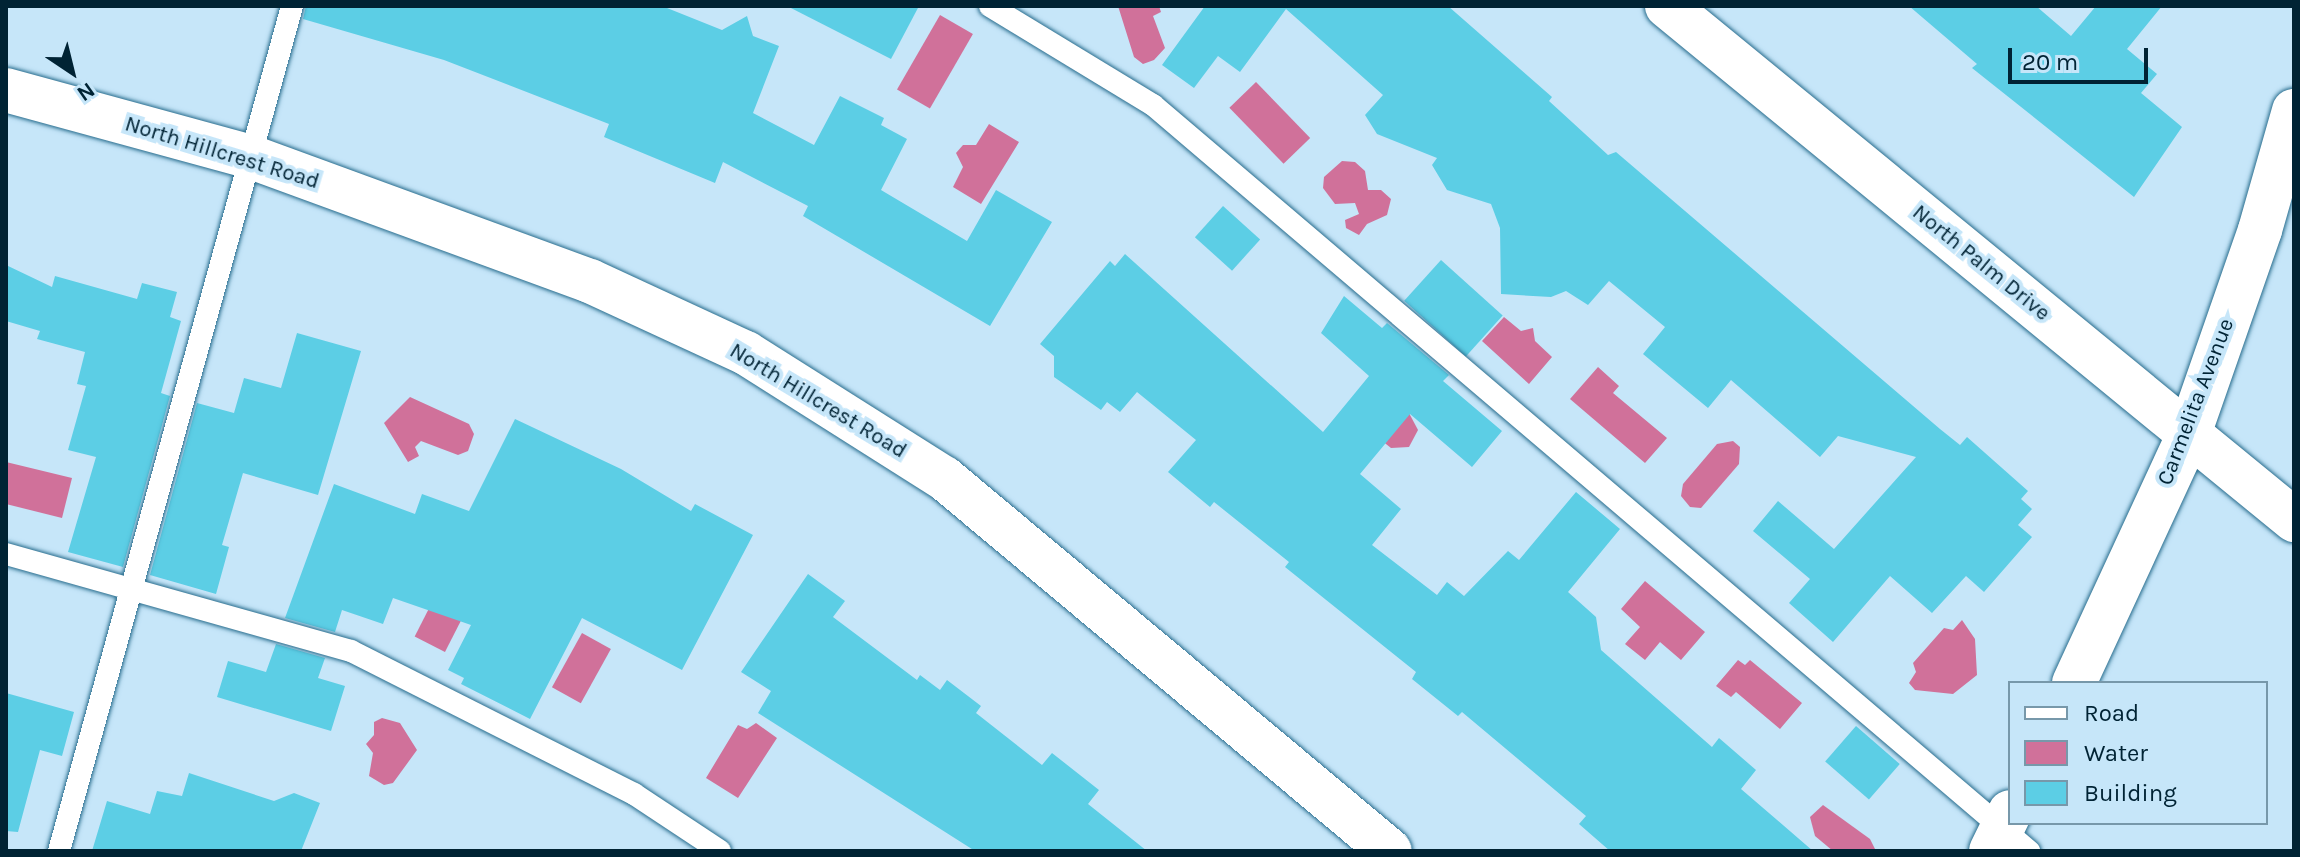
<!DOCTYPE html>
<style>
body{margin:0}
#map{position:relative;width:2300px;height:857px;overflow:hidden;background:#c6e6f9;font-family:Karla,sans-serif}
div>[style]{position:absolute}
.water>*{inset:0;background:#d0719a;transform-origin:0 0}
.building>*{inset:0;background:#5ccee5;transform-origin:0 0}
.roads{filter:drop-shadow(0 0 2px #276c8d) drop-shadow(0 0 2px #276c8d)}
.lane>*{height:22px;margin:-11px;padding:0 11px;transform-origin:11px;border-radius:11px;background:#fff}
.street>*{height:44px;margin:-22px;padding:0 22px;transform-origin:22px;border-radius:22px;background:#fff}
span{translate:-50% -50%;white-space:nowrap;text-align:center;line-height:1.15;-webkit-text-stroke:8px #c6e6f9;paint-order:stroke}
.street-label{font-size:22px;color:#002334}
.frame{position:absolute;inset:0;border:8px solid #002334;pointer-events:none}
.legend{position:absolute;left:2008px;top:681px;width:260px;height:144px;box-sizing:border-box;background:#c6e6f9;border:2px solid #7798aa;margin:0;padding:10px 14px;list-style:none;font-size:24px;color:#002334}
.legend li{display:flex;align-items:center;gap:16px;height:40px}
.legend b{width:40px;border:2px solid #7798aa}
.north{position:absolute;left:32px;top:32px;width:80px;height:80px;-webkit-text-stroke:6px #c6e6f9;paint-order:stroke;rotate:145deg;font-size:22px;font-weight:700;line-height:32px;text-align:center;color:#002334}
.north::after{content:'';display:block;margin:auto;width:28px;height:36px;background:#002334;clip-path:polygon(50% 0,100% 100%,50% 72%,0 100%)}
.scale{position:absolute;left:2008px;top:48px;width:140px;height:36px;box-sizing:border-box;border:4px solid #002334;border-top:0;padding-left:10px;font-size:24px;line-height:28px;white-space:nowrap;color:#002334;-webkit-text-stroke:6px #c6e6f9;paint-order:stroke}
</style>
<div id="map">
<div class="water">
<i style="clip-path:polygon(1118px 6px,1159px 6px,1161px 12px,1153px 16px,1165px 48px,1154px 60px,1143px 64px,1134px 57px)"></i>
<i style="left:940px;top:15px;width:38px;height:86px;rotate:30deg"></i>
<i style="left:1256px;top:82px;width:78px;height:37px;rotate:46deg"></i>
<i style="clip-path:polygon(989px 124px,1019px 142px,981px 204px,953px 187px,963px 167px,956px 153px,963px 145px,976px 145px)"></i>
<i style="clip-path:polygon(1342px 161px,1355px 162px,1365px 171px,1368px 190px,1381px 190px,1391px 199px,1387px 215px,1367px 224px,1359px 235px,1346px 228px,1345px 220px,1359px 214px,1355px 203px,1335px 204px,1323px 188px,1324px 177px)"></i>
<i style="clip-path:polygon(1504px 317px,1521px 331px,1533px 328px,1535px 341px,1552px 357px,1529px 384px,1482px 341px)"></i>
<i style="clip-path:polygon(1598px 367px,1619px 386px,1613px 393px,1667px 438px,1645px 463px,1570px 399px)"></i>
<i style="clip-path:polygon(410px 397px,469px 424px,474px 434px,468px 451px,458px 455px,421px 441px,415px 447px,419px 456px,408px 462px,384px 423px)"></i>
<i style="clip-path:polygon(1409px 413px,1418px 430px,1409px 447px,1391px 448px,1366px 428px)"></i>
<i style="clip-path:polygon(1733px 441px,1740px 447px,1739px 464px,1701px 508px,1690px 507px,1681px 496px,1683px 484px,1717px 444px)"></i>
<i style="clip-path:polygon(6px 462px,72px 478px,62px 518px,6px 504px)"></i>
<i style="left:446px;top:575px;width:34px;height:69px;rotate:27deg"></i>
<i style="clip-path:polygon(1645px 581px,1705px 632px,1681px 660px,1660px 642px,1645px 660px,1625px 644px,1640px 627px,1621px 609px)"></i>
<i style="clip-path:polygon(1962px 620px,1975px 639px,1977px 675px,1953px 694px,1915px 690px,1909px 683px,1916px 672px,1913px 663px,1944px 628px,1953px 630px)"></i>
<i style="left:582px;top:633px;width:33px;height:62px;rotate:29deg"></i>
<i style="clip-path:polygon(1738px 660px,1745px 665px,1750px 660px,1802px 703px,1780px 729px,1736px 692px,1731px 697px,1716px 686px)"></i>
<i style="clip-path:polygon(382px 718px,400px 723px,417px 750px,393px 783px,384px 785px,369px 776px,373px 753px,366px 744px,374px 735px,374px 722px)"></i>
<i style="clip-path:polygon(756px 723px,777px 738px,738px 798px,706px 778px,738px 725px,747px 729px)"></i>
<i style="clip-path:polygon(1823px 805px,1870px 839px,1876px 851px,1833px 851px,1815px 836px,1810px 817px)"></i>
</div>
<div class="building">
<i style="clip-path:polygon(306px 6px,662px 6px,722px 30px,747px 16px,753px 36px,779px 46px,753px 113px,814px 145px,840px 96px,884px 118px,881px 125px,907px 139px,881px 190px,967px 241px,996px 190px,1052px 222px,990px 326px,803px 216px,808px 206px,723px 162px,715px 183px,604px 137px,609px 124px,444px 60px,303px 19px)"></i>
<i style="clip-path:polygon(787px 6px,919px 6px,891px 59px)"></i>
<i style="clip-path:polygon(1205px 6px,1448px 6px,1552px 97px,1549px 101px,1608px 155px,1616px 152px,1940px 429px,1960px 445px,1967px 437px,2028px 491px,2021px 499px,2032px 509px,2018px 525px,2032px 537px,1984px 592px,1966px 576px,1932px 613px,1890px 576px,1833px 642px,1789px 603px,1810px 579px,1753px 531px,1778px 501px,1834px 549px,1916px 457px,1838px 436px,1820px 457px,1731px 380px,1708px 408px,1643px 354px,1665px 327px,1609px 281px,1588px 305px,1566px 291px,1551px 297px,1501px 294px,1500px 228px,1491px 204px,1447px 190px,1432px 165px,1437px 158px,1377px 134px,1365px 115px,1383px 95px,1286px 9px,1240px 72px,1218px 56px,1194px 88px,1162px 65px)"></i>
<i style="clip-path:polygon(1909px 6px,2036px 6px,2071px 36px,2096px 6px,2162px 6px,2127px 49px,2157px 74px,2141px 93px,2182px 127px,2134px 197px,1972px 68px,1977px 64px)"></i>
<i style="left:1223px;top:206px;width:50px;height:42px;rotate:42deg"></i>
<i style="clip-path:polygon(1125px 254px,1323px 432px,1369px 376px,1321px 333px,1344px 296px,1382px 328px,1387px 323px,1449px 375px,1443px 381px,1502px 431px,1472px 467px,1410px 414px,1360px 474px,1401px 509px,1372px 545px,1437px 595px,1447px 582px,1464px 596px,1508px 551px,1519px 560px,1576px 492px,1620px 529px,1568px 592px,1596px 617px,1601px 650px,1712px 747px,1719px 738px,1756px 770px,1741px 789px,1813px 851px,1610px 851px,1579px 824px,1586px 816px,1462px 712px,1458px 716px,1412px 679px,1416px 672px,1285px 567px,1289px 562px,1214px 502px,1210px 507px,1168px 472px,1196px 440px,1137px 392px,1120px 412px,1107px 402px,1101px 410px,1054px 377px,1054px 356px,1040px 344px,1110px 261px,1115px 266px)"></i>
<i style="left:1441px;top:260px;width:83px;height:55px;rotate:42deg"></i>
<i style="clip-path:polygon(6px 265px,52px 287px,55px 276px,137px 299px,142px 283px,177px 292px,170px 317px,181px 321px,161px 393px,170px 396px,123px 567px,68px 552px,96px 457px,68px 450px,86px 386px,77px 384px,85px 352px,37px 339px,40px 331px,6px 321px)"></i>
<i style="clip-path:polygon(297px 333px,361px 351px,318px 495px,243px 473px,222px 545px,229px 547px,216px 594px,150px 575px,197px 403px,234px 413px,244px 378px,281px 388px)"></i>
<i style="clip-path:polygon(515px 419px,621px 469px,691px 511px,695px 504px,753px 535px,682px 670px,582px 618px,530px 719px,461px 684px,464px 678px,448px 670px,471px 625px,393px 598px,383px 624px,342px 610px,335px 632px,285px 618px,334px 484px,415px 514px,422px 494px,469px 511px)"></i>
<i style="clip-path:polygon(808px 574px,845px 601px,833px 617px,917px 680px,920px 675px,940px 690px,947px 680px,981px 706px,976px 713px,1042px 765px,1052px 753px,1099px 790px,1088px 804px,1147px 851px,975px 851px,758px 713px,771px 691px,741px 672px)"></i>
<i style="clip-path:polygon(276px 644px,325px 658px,318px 678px,345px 686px,331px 731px,217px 697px,228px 661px,266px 672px)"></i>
<i style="clip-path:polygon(6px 693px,74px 712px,62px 756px,40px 750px,18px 832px,6px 831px)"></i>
<i style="left:1856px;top:726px;width:58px;height:47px;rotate:41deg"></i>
<i style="clip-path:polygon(189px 773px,274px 801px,294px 793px,320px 803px,301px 851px,92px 851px,107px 801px,150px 814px,157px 791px,182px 796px)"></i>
</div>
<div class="roads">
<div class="lane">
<i style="left:990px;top:6px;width:191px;rotate:31.3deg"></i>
<i style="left:1153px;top:105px;width:1151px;rotate:40.42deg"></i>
<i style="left:6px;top:554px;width:358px;rotate:15.7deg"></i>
<i style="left:351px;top:651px;width:317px;rotate:26.8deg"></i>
<i style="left:634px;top:794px;width:103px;rotate:33.5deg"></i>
<i style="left:59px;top:851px;width:877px;rotate:-74.58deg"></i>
</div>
<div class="street">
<i style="left:1667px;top:6px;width:811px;rotate:39.34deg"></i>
<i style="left:6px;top:90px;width:254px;rotate:15.3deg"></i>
<i style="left:251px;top:157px;width:361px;rotate:20.1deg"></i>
<i style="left:590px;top:281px;width:172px;rotate:24.8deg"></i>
<i style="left:746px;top:353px;width:234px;rotate:32.3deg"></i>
<i style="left:944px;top:478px;width:581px;rotate:39.91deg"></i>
<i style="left:2074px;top:683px;width:274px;rotate:-65.2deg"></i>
<i style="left:2189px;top:434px;width:216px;rotate:-70.8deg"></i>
<i style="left:2260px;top:230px;width:124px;rotate:-74.1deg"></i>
<i style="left:1991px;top:851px;width:43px;rotate:-64deg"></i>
</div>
</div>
<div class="street-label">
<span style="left:222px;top:153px;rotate:17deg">North Hillcrest Road</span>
<span style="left:1981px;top:263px;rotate:39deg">North Palm Drive</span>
<span style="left:818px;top:401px;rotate:31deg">North Hillcrest Road</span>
<span style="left:2196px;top:402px;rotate:-69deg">Carmelita Avenue</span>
</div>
<div class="frame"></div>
<ul class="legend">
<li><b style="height:10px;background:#fff"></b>Road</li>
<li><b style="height:22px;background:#d0719a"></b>Water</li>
<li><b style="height:22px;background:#5ccee5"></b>Building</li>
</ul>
<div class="north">N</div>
<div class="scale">20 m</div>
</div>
